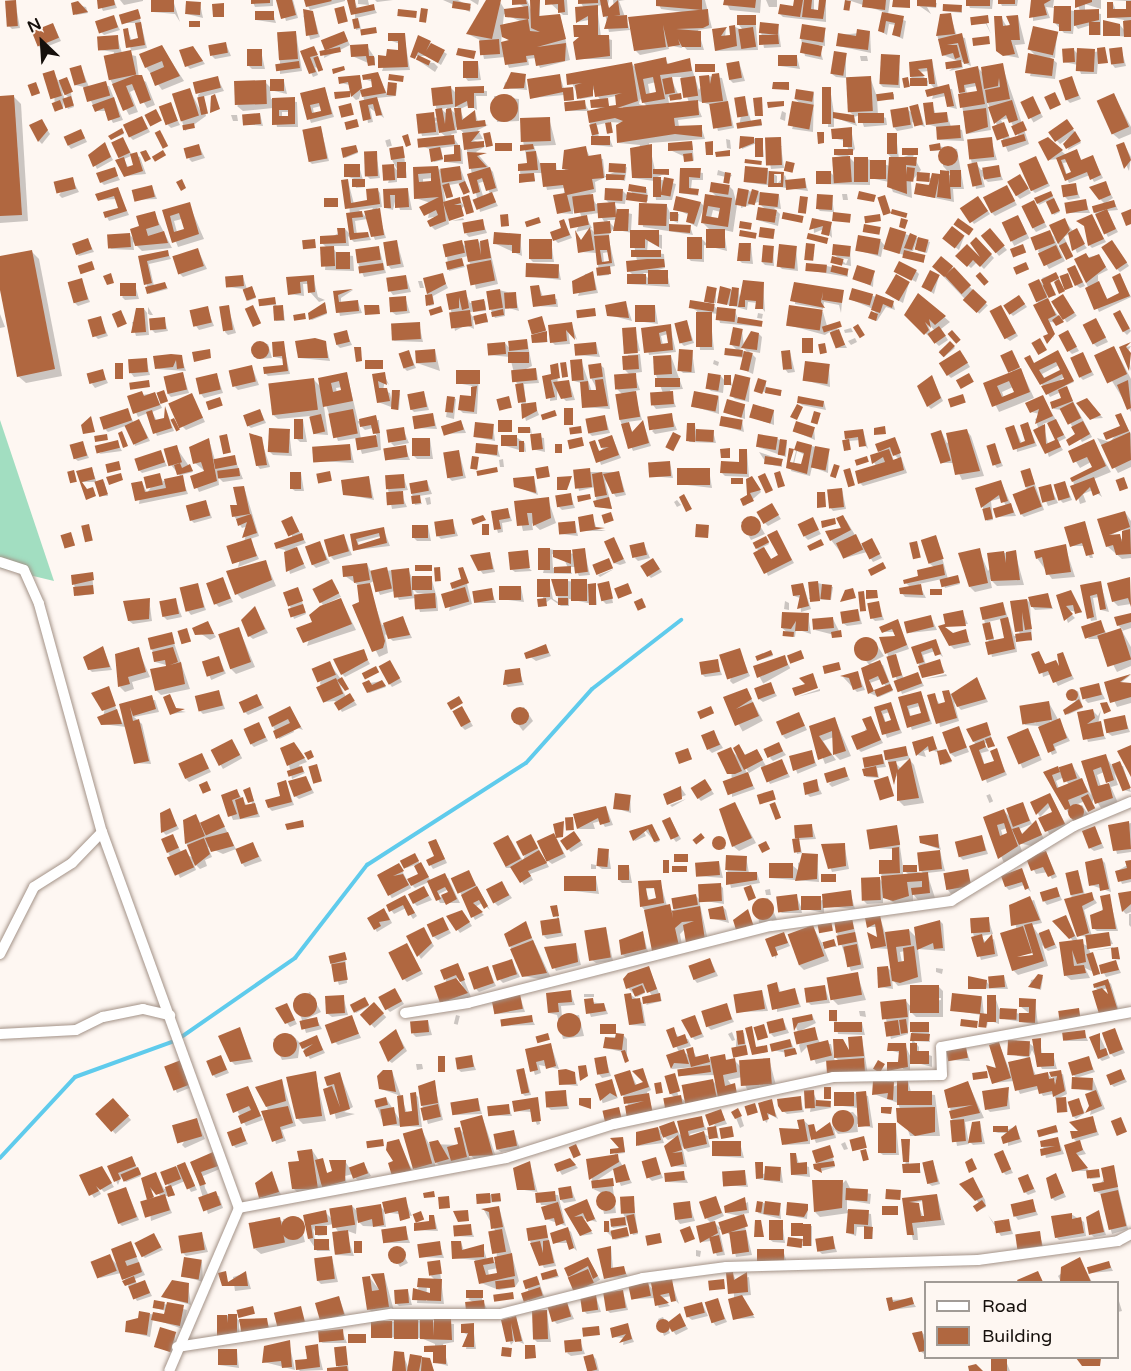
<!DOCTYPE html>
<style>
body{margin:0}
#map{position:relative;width:1131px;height:1371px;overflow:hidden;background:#fef7f2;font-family:"Varela Round",sans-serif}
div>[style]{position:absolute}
.green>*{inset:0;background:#a2dec1}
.shadow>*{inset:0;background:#0003;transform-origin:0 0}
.stream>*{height:4px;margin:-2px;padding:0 2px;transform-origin:2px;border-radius:2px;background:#5fcbec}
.building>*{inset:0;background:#b06740;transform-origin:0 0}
.round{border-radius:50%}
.roads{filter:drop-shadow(0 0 2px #a39287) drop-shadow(0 0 2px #a39287)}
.street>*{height:10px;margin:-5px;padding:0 5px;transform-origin:5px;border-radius:5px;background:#fff}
span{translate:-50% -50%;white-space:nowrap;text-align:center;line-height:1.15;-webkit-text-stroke:6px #fef7f2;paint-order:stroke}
.legend{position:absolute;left:924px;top:1281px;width:195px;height:78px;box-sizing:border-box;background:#fef7f2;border:2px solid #a19b96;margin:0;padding:8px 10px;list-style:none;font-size:18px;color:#16100c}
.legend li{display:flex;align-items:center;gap:12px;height:30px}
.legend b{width:30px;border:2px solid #a19b96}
.north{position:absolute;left:12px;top:12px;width:60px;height:60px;-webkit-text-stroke:4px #fef7f2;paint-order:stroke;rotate:335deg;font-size:16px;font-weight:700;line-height:24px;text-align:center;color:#16100c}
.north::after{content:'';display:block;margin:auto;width:21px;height:27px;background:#16100c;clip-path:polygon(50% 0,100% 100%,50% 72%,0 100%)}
</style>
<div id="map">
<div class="green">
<i style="clip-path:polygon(0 420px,54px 581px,0 568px)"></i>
</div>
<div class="shadow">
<i style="clip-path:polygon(98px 0,114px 0,117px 8px,103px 11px)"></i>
<i style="clip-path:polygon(120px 0,143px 0,143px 1px,124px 5px)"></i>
<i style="clip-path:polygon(173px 0,180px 22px,175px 14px,153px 12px)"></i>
<i style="clip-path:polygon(252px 0,273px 0,273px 6px,255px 7px)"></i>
<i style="clip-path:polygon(280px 0,293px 0,298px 18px,286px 21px)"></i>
<i style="clip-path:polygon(305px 0,345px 0,345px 1px,310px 10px)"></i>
<i style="clip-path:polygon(354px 0,358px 9px,373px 6px,377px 13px,356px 18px,359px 21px,361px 29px,356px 30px)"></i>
<i style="clip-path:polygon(358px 0,368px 0,369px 5px,358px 4px)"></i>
<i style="clip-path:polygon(375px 0,393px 0,377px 2px)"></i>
<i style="clip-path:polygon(443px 0,458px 0,471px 7px,470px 12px)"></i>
<i style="clip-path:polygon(470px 0,479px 0,478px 5px)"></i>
<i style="clip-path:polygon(evenodd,488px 0,500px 2px,505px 10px,524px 7px,514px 0,527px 0,532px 12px,531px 0,540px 0,540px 17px,563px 15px,547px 0,567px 0,568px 15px,560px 15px,570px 60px,540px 68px,536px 58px,528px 59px,529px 65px,509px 68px,505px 57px,484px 59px,480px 40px,468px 34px,488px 0,504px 14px,522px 22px,503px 36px,511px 42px,501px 43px,504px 14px)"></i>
<i style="clip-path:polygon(579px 0,609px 0,607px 9px,614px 8px,613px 0,625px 0,619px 1px,630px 30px,609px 32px,603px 5px,597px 6px,601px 37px,612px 40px,612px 59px,577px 59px,590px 26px,589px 20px,578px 22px,577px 9px,584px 8px)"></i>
<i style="clip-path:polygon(657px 0,705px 0,712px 28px,698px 30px,704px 50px,687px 50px,681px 43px,682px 48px,668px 45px,669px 49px,640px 55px,635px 50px,630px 18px,682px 12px,661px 9px)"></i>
<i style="clip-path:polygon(725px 0,761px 0,760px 13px,730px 10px)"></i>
<i style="clip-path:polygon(766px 0,777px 0,777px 7px,769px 7px)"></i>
<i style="clip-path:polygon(796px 0,814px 0,814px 11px,819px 12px,820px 0,826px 0,826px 22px,783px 17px,780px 14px,795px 7px)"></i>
<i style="clip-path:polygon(848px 0,890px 0,888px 15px,906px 21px,903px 39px,894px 35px,896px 25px,889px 24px,887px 35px,880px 31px,884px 12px)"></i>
<i style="clip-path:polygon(967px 0,993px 0,992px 9px,970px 8px)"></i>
<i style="clip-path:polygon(999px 0,1018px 0,1017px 6px,1002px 6px)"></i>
<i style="clip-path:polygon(1033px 0,1054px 0,1053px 7px,1074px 11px,1080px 11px,1076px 0,1101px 0,1101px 9px,1085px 4px,1085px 11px,1101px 14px,1101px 35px,1092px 35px,1091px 25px,1078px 29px,1074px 24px,1073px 34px,1064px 33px,1055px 23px,1055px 8px,1046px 7px,1050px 18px,1033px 21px)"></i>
<i style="clip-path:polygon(1110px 0,1131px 0,1131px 37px,1104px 35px,1120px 25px,1125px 31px,1124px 20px,1109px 17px,1113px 3px,1116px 11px,1127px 11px,1127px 1px)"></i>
<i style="clip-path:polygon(15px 1px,20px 28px,12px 29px,9px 26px)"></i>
<i style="clip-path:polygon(937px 3px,936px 8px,927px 7px,931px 14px,918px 5px)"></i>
<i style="clip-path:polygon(72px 4px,86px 7px,88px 13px,76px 15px)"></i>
<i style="clip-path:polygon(200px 4px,203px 18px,187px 14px)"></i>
<i style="clip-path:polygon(961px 6px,962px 13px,944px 11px)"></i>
<i style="clip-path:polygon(138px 11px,147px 48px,131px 51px,127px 29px,132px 41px,140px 40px,136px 23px,122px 23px)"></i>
<i style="clip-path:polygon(273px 13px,276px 23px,256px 20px)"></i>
<i style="left:313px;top:13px;width:25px;height:10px;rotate:74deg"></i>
<i style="clip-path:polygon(950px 15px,957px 36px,965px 38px,971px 66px,960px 61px,962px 63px,963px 68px,949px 71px,960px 62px,943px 55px,937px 35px)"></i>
<i style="clip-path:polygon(113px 16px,120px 30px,104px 35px,101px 32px)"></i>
<i style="clip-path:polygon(755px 16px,758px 50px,716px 51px,714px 30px,726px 29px,725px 37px,732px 36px,735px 27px,743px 30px,739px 25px)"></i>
<i style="clip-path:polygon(987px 16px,987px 24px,991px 34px,986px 24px,972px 24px)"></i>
<i style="clip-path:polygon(1018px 16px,1025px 44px,1015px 45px,1019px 58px,1003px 55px,1001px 17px,1007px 27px)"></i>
<i style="clip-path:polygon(53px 24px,61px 41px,41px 49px,38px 45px)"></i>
<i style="clip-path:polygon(778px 26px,781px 47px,764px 48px,761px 32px)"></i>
<i style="clip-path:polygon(825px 30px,825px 46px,819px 45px,823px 60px,805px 56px,801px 39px)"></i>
<i style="clip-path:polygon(870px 32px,871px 53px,838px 46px,839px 35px)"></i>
<i style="clip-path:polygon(296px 33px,302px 71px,280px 74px,280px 60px)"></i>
<i style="clip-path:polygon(344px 33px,350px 45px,324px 58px,325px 49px)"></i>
<i style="clip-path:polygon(1057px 33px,1055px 58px,1050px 57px,1057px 63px,1055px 79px,1030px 76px,1036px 56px,1029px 49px)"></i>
<i style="clip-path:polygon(404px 35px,410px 70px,382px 71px,387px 57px,400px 52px,400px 44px,389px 40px)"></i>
<i style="clip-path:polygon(117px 37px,122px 53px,136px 56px,139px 78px,146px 82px,155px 105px,147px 108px,136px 89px,130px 92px,138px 112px,129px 115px,110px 79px,114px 52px,100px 50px)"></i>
<i style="clip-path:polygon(430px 43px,447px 54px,441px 65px,426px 56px,412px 56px)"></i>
<i style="clip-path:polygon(226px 44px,231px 56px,215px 59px,212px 56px)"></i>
<i style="clip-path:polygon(367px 46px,375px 58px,375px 66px,352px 56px)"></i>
<i style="clip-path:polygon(162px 47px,184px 81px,162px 90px,146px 67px)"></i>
<i style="clip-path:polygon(314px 47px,323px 71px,315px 67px,318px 75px,313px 77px,302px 52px)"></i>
<i style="clip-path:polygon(1121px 48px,1126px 66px,1115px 68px,1112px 64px)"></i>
<i style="clip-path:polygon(1074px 50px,1079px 55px,1105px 50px,1108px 63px,1098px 61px,1097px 74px,1081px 74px,1078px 65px,1064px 62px)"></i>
<i style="clip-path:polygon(196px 51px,205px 64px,190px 69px,187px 66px)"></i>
<i style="clip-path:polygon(261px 51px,265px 69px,252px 69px,249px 66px)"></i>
<i style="clip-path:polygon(846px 54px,846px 78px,836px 77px,832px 74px)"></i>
<i style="clip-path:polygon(860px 56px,867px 56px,868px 61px,861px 61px)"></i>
<i style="clip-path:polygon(899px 56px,900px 88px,883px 87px,880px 84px)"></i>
<i style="clip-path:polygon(797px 57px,800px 69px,780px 66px)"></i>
<i style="clip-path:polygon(evenodd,665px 59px,669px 65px,689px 60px,699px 90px,708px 76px,722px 78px,734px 128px,718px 131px,711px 105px,695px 100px,702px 117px,678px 120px,679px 127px,701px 126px,705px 139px,649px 143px,655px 170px,669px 172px,655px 178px,676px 184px,672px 200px,656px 200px,654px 181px,633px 178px,640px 145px,619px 143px,625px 123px,609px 122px,609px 135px,606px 123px,597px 125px,599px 138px,609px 137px,613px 147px,593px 145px,590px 122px,603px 109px,592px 107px,601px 101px,593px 89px,593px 97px,580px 99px,568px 75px,632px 64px,637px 69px,665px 59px,670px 77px,681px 77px,689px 103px,669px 103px,668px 97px,681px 100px,670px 77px,665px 59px,656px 82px,658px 94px,650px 95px,648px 84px,656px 82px,665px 59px,616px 96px,617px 106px,610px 108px,606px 98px,616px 96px,665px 59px,640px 99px,649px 108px,639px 104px,640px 99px,665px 59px,623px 107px,625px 121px,618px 108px,623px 107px)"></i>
<i style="clip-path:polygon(evenodd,932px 60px,938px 88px,952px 89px,957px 109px,949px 107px,946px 96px,932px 99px,935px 89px,928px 81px,928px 86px,912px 86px,910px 63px,932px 60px,929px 71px,930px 83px,919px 72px,929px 71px)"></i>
<i style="clip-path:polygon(419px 61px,434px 63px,438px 67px,435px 72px)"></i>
<i style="clip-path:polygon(478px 62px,481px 80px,468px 81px,465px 77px)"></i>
<i style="clip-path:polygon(739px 62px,745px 81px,733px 83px,730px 80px)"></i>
<i style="clip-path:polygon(evenodd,1002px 65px,1029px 144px,1008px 152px,987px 101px,991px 130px,967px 134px,956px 71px,978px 68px,983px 73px,1002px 65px,977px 86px,979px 92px,967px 94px,966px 88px,977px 86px,1002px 65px,1009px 118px,1019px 137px,1011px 140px,1001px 120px,1009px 118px)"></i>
<i style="clip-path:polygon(81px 67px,89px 87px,109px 86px,123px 120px,113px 123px,107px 111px,96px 111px,84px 87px,75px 85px)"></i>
<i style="clip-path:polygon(evenodd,53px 72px,59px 82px,68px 80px,74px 107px,68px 109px,64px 100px,63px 109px,55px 110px,53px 72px,62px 91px,69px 98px,65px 100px,62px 91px)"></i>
<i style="clip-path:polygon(378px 74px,388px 96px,389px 84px,397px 86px,396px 96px,377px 98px,384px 118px,370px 108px,373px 122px,368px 123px,362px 89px,359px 99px,356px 100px,350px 94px,336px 98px,349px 93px,352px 96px,350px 85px,340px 83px,360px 77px,363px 91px,374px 89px,373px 82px,364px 79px)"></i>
<i style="clip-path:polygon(525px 75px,527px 90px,504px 88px,505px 82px,510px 85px)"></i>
<i style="clip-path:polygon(560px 76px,564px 89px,573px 89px,574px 100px,566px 101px,564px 95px,532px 98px)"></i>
<i style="clip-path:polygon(217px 77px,224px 91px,202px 97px,206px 116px,185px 131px,182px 121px,190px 90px,201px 112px,198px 95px)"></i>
<i style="clip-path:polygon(870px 77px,876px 94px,894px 94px,894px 100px,877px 98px,878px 115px,886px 118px,887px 125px,864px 127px,860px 115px,854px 117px,857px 126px,834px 117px,834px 127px,828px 127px,830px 88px,834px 113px,855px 117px,850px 112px)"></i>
<i style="clip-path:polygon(1071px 78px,1081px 99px,1070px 103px,1067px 100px)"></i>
<i style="clip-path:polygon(evenodd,284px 81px,287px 94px,270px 90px,271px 99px,297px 102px,298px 127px,277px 127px,273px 108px,243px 111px,237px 106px,265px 82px,271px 88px,284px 81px,282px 112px,290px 112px,290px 118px,282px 118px,282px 112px)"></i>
<i style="clip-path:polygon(evenodd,450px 87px,456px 93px,456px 89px,487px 91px,487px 96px,476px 96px,477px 110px,469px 105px,460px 109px,464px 120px,475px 112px,478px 122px,488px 125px,478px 130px,483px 139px,473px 140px,486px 146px,476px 152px,493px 172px,498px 191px,491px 193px,498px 206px,480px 212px,463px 132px,456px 127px,457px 133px,451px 134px,462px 150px,463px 164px,446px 162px,445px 156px,456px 155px,455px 146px,441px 148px,443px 160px,434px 162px,430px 149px,420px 146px,419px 140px,446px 137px,438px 130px,439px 135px,422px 136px,417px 115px,438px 118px,433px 90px,450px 87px,457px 107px,460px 109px,457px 115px,449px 108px,457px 107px,450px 87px,447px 108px,447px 114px,441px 109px,447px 108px,450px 87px,418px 117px,438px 122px,419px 125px,418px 117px,450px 87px,485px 181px,490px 194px,483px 196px,479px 183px,485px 181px)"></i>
<i style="clip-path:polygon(evenodd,325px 89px,334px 117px,311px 123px,302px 95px,325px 89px,321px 106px,322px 112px,314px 114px,313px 108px,321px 106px)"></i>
<i style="clip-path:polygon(814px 93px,813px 132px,792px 129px,801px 104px,795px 99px)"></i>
<i style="clip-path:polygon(1114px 95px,1131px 127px,1131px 134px,1119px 139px,1113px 134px)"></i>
<i style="clip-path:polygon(13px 96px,21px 104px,28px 221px,0 223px,0 97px)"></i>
<i style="clip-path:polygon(494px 96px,519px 99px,519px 121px,497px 122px)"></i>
<i style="clip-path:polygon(744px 98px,751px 121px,761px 120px,762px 126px,739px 127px)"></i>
<i style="left:1032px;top:98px;width:22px;height:11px;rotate:60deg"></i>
<i style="clip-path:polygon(584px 102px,589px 111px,566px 111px)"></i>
<i style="clip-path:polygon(932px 103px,936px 115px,947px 114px,951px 127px,962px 130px,964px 141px,939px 140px,937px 127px,927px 124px)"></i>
<i style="clip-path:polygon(170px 104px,180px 125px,171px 128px,168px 125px)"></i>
<i style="clip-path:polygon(918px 106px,925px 127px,912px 122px,913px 128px,897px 131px,894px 127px,907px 109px,913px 114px)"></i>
<i style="clip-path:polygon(782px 111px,786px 113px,785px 121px,780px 119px)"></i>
<i style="clip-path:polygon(260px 114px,263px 126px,244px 124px)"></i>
<i style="clip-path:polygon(231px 115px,237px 115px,238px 121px,233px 121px)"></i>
<i style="clip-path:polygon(142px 117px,150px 132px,133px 140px,130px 137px)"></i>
<i style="clip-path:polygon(evenodd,549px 118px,556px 145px,534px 146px,540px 164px,556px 164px,557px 173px,567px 172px,564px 168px,585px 147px,590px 157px,603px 159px,605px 176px,627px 167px,625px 181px,606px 177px,595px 182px,596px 192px,590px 194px,596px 204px,610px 204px,606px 200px,623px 191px,628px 196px,634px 195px,630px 190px,647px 189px,648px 201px,626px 197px,625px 204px,614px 203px,618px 211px,632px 214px,631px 231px,662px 235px,662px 249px,648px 241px,647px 252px,664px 254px,665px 268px,651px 272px,667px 272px,670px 287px,629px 284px,634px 276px,629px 271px,637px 261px,632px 233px,613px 229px,608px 236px,615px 266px,609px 267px,609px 275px,599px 276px,597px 253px,580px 252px,591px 229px,599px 237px,595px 233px,605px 223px,599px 213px,585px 215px,592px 228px,576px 232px,582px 218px,574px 197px,573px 214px,558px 213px,565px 188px,547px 190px,543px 173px,533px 173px,535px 182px,521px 182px,520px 171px,528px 165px,523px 141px,549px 118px,575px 176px,563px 186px,562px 179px,575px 176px,549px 118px,607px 220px,617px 220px,615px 228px,607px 220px,549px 118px,609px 252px,610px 262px,604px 263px,603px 253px,609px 252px,549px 118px,643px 273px,650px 273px,650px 280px,643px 273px)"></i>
<i style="clip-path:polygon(42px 121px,50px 134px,42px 144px,39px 141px)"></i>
<i style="clip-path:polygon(1070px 124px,1081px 143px,1068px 150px,1070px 137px,1060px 144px,1050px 133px)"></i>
<i style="clip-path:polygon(321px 128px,329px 161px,312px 164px,309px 161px)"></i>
<i style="clip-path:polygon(851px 129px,855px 149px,848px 156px,855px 163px,867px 159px,890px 166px,893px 159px,887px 153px,896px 135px,899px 159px,918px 151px,913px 156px,921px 170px,911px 182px,912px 198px,893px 192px,889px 182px,870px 178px,870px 185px,818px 184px,831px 173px,835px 177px,846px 158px,835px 155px,849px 151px,845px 141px,833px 138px)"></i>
<i style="clip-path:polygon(81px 130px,87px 142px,71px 149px,68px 145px)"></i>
<i style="clip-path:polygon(123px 131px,124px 134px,112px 139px,110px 136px)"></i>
<i style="clip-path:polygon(741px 138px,762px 139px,764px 157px,757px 156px,757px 143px,742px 149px)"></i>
<i style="clip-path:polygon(evenodd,123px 139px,132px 155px,140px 157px,146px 174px,126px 176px,119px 157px,123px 139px,131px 156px,135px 166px,129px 169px,124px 159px,131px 156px)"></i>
<i style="left:390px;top:139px;width:7px;height:5px;rotate:74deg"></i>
<i style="clip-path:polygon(726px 139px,730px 140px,731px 149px,727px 148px)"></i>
<i style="clip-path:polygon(evenodd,780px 139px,784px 168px,771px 169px,766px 140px,780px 139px,770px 146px,782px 146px,770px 155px,770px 146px)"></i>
<i style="clip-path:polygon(991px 139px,997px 160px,975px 162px,981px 170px,998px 167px,1003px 180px,988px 182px,982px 176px,985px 187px,976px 189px,971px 159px)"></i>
<i style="clip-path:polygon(evenodd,1048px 139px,1066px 155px,1077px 151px,1082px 161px,1093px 157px,1103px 178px,1094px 182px,1090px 175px,1069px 183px,1058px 159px,1049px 160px,1048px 139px,1068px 162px,1073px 173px,1067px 175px,1063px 163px,1068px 162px)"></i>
<i style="clip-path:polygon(692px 143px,694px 161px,670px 150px)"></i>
<i style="clip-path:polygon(105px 144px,113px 160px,97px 169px,90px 155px)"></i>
<i style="clip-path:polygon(1124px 144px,1131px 157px,1129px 171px,1117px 146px)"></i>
<i style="clip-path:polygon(199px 146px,205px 158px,192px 162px,189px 159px)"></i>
<i style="clip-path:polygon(936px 146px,957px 149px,964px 189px,953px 189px,954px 202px,916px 194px,932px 182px,918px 180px,951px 175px,943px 166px,943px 150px,931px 151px)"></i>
<i style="clip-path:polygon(357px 148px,358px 153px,345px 158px,343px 149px)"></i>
<i style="clip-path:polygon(403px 148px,407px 178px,397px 176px,397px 182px,388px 183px,393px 166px,398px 171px,392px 160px)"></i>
<i style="clip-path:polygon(376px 153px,380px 178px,370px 179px,367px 176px)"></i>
<i style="clip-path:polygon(1036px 158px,1050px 186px,1035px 193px,1032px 190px)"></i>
<i style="clip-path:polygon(359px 166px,365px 187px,356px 188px,354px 179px,346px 176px)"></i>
<i style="clip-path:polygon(evenodd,437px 167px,442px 172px,460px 167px,470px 194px,461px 183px,449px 185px,453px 197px,449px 198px,443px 186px,449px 224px,435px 230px,431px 226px,440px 216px,428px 218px,431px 203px,415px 198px,414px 168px,437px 167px,433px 178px,433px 182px,423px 183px,423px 179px,433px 178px)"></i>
<i style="clip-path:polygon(114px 169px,120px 180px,104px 185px,101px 182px)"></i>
<i style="clip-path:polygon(681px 170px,703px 173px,703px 180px,692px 180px,691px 189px,699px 196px,680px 193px)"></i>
<i style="clip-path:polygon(evenodd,718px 170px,732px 175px,726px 183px,733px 190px,737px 205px,733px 232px,724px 230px,727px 251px,704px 245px,704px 262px,691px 261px,688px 258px,701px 238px,707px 244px,710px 230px,703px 223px,703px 209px,697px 227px,688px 222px,689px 215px,675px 209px,701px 203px,705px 207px,717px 197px,711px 191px,729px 186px,725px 182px,726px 177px,717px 175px,718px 170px,713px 210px,721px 212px,720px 219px,711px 218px,713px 210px)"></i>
<i style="clip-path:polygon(767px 170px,777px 176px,777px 184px,785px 175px,787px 181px,805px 180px,808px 191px,745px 182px)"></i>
<i style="clip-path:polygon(72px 179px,79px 192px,62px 198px,59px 195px)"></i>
<i style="clip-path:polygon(1023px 179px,1031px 193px,1020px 199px,1017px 196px)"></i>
<i style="clip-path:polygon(evenodd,348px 181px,354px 204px,369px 202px,377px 189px,380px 193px,382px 207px,377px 208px,386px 238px,375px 240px,367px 219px,355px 221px,357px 235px,368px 233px,371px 240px,354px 242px,348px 236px,349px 246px,332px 246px,337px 254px,353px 256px,354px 271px,325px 270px,327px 248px,322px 243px,345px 229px,351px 235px,348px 181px,373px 208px,367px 218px,359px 210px,373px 208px)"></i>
<i style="clip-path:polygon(1105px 183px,1113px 198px,1107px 202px,1114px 201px,1118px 210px,1107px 211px,1118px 232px,1108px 237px,1093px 209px,1104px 203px,1100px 199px)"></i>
<i style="clip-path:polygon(1075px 185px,1080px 198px,1068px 200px,1064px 196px)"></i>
<i style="clip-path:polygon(152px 186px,157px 199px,134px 200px)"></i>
<i style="clip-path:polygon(1007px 187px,1017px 205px,995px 216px,992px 213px)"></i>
<i style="clip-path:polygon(117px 189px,129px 215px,109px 221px,105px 213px,120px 209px,116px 199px,99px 200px)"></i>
<i style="clip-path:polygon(408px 190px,412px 210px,400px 210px,396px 197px,393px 210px,385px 208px,384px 191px)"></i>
<i style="clip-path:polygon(evenodd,740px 190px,779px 195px,781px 209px,774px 208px,780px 214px,778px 226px,757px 220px,759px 208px,765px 209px,758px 202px,741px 208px,740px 190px,761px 210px,777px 217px,760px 217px,761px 210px)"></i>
<i style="clip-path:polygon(842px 194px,847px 194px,848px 200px,843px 200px)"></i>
<i style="clip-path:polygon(1052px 194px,1060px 212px,1054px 215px,1047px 201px,1039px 205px,1036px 199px)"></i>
<i style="clip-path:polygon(832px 197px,834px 212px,820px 211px,817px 208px)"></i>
<i style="clip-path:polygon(459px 199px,464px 206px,450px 220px,445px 203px)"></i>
<i style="clip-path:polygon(1085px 200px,1090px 213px,1067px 213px)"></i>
<i style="clip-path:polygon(981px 201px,990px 214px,974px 224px,962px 208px)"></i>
<i style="clip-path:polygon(1034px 202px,1047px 227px,1036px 232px,1033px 228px)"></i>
<i style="clip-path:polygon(641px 203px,667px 206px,670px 213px,679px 214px,678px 223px,669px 219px,669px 225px,690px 226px,693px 235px,643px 227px)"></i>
<i style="clip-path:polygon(evenodd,189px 204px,204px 239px,178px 247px,164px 211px,189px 204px,182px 219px,185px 230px,177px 232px,174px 221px,182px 219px)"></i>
<i style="clip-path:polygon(154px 213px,172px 248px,142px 251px,133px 242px,134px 250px,110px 249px,130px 235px,135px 240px)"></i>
<i style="left:1018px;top:216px;width:25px;height:17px;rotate:63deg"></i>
<i style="clip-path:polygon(1091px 216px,1106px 242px,1092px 248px,1089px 245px)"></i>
<i style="clip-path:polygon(463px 218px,464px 220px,452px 221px)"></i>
<i style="clip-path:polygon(482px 220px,487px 233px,469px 237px,466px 234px)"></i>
<i style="clip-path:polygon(813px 220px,831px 224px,832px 238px,824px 229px,814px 233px)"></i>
<i style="clip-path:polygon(1064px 220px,1087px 248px,1077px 253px,1069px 234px,1064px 237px,1073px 257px,1068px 259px,1053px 236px,1065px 261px,1049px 269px,1038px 251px,1049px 232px,1057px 240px)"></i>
<i style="clip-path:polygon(564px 221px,572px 238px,558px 243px,555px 240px)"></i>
<i style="clip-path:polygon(905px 234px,930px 242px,927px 253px,918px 251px,917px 241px,913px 251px,904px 252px,924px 257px,924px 263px,883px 247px,881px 257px,857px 250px,880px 240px,885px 246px)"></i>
<i style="clip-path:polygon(993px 234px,1007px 250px,999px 256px,983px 237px)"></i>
<i style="clip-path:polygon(520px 236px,522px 256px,494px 243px)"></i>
<i style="clip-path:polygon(964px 237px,959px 250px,947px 241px)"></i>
<i style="clip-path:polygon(976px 239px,994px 258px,984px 269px,977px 262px,971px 268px,957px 256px,980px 259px)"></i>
<i style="clip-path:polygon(88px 240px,94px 252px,79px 256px,76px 253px)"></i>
<i style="clip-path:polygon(477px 240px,483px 246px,488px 242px,498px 284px,476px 289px,468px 256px,460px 258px,465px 267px,449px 271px,447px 257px,461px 242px,466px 247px)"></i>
<i style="clip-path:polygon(551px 240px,554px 262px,533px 262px,530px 259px)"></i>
<i style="clip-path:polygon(397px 242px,404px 267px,391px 269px,388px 265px)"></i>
<i style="clip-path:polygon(751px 245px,753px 264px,742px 263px,739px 260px)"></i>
<i style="clip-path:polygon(1115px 245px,1129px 266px,1120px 272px,1117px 269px)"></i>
<i style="clip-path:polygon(796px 247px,798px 271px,782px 269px,779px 266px)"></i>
<i style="clip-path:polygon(379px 248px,386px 273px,364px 277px,358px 263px)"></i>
<i style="clip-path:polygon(773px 248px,774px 266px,765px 265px,762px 262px)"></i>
<i style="clip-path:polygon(evenodd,850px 248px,851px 266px,832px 262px,839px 259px,834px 254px,850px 248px,840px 258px,848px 259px,846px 264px,840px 258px)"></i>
<i style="clip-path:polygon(198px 250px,207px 269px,183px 277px,180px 274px)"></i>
<i style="clip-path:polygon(31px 251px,39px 259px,62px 376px,26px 383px,18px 376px,0 258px)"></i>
<i style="clip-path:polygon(167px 251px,171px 259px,149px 264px,154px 286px,165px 283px,168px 289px,149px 294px,140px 257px)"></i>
<i style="clip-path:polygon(1098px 255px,1108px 270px,1098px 275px,1098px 282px,1108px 300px,1121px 294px,1120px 275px,1131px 297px,1099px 312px,1076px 260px)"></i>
<i style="left:942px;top:258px;width:66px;height:12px;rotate:46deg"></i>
<i style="clip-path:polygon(558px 265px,561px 280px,527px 276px)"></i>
<i style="clip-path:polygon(827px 266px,848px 271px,848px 277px,807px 270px)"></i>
<i style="clip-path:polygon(1075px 267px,1085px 286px,1080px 288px,1076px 285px)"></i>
<i style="clip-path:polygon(896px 271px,916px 271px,919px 274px,916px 282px)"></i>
<i style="clip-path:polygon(874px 272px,873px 287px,854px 278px)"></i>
<i style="clip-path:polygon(593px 273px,598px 293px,578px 296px,585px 274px)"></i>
<i style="clip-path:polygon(1056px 273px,1065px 292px,1055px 280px,1048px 283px,1056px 296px,1047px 294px,1048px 301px,1063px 323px,1050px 322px,1054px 339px,1037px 301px,1039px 280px,1045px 286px,1042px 278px)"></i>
<i style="clip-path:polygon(442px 275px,448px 288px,433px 296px,434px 305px,429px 306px,425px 280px)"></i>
<i style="clip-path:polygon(313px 276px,318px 297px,325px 300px,319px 302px,310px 292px,309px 284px,303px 284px,304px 296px,289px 294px,288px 278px)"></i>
<i style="clip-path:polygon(406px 276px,411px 292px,393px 295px,390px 291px)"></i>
<i style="clip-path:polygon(939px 276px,934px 294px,922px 286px)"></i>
<i style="clip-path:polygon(243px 277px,247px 289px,252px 287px,256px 298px,248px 301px,244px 289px,228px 287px)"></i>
<i style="clip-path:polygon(81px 280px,90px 302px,78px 306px,75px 303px)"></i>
<i style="clip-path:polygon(418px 281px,422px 281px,424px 288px,420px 288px)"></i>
<i style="clip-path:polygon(763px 283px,765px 312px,758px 303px,748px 302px,747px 310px,718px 302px,730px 290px,738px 290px,741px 301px)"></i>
<i style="clip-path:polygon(795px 283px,843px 291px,841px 313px,839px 305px,824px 302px,823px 309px,795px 304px)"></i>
<i style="clip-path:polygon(909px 283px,903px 303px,890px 296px)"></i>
<i style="clip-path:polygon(135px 285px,139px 299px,125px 300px,122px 297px)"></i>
<i style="clip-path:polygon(539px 286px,543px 297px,557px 299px,558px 307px,534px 306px)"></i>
<i style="clip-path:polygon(716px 289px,716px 303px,711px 303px,718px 310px,735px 311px,738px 319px,763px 327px,720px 323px,718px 314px,710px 313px,714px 350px,700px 350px,697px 311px,690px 307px,711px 305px,707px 301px)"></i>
<i style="clip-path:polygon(353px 290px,341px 298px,341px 304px,358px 302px,362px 313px,340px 316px,335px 292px)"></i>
<i style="clip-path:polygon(499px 290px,515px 294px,519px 311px,505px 307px,505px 316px,495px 318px,491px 310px)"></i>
<i style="clip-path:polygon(465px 292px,470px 303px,485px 301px,486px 311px,469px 312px,473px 317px,486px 315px,488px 323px,473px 320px,474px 329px,466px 325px,455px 331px,448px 295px)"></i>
<i style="clip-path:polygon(evenodd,919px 295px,950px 322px,941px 329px,948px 340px,939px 346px,906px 315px,919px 295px,927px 322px,935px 331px,931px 333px,927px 322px)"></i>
<i style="clip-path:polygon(873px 296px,893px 302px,895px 310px,886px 307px,877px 321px,871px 319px,872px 313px,878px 316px,873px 309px,850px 299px)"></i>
<i style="left:1063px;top:296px;width:24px;height:12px;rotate:55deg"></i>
<i style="clip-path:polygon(405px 297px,410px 313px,396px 315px,392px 312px)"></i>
<i style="clip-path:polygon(274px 298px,277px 307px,283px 308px,285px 321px,276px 321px,274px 305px,261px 306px)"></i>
<i style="clip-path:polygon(1022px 300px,1027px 307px,1013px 316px,1010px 313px)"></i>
<i style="clip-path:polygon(626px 303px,632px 321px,609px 315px)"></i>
<i style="clip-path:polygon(325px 304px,327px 314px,312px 320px,310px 319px)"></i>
<i style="clip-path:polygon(655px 306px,658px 324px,637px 321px)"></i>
<i style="clip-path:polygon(148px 307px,153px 315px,150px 315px,147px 313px,149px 335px,136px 336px,132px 322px,138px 322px,144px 309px,148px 314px)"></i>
<i style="clip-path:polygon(228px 307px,236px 333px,228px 335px,225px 332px)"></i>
<i style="clip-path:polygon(1001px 307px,1018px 336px,1010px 341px,1006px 338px)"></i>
<i style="clip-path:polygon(207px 308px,214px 326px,199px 330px,196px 326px)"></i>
<i style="clip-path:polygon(823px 312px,827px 326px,841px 324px,837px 329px,847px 348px,837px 348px,831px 331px,825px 335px,788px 325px)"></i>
<i style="clip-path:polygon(1120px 312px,1131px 331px,1127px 335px,1124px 332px)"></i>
<i style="left:758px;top:313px;width:5px;height:5px;rotate:11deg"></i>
<i style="clip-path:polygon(0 314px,5px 327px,0 328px)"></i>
<i style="clip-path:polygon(100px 317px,108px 336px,98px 339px,95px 336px)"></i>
<i style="clip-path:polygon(542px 318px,548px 342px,535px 343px,533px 333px)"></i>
<i style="clip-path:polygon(164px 319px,168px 331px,155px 333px,151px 329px)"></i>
<i style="clip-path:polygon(1096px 319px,1108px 342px,1097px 347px,1094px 344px)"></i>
<i style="clip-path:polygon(687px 322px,694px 343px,684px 346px,681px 343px)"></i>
<i style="clip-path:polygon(419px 324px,423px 342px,393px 341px)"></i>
<i style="clip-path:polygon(572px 324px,577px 340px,568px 330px,570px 344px,555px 345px,552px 342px)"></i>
<i style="clip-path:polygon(evenodd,670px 326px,676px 352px,649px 355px,643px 329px,670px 326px,668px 334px,670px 344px,663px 345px,661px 336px,668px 334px)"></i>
<i style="clip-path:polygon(851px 328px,853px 332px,845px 333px,844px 330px)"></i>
<i style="clip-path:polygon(635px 329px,640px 351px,627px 354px,626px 354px)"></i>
<i style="clip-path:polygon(evenodd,742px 330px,744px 347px,759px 334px,762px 337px,760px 353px,749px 351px,756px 358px,753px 374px,742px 369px,744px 358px,726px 355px,738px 351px,732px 345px,742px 330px,743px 348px,750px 354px,739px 349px,743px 348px)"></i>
<i style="clip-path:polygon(346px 332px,352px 345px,340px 348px,337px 345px)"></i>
<i style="clip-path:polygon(1068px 332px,1079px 351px,1072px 354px,1069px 351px)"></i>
<i style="clip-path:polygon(855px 338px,857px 342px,851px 345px,848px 341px)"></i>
<i style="clip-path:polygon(527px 340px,532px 366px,524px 370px,536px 369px,539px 383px,524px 384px,526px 405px,535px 404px,539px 415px,526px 421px,510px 357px,489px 355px,505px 343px,510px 349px)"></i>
<i style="clip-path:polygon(325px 342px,330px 361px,299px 358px)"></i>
<i style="clip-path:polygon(283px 343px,290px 374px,268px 376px,265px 373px,285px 366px,284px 359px,274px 357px)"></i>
<i style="clip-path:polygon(596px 343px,600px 357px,577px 355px)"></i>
<i style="clip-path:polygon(950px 343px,955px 348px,944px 357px,939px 351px)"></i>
<i style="clip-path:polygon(268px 344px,272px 358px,257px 359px,253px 345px)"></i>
<i style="clip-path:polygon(1131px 346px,1128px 351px,1131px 371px,1121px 348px)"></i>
<i style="clip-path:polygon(1114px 347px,1131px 379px,1131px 412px,1096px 355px)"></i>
<i style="clip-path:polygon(435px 350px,440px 371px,417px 363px)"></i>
<i style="clip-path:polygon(692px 351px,695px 373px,683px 373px,680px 370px)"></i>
<i style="clip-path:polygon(409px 352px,416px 368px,407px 371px,404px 368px)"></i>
<i style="clip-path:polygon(790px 352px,795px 372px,788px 373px,785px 369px)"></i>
<i style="clip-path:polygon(evenodd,1058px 352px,1074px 382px,1065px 386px,1092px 437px,1082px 442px,1062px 410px,1054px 409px,1052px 403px,1063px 399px,1061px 392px,1050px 397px,1026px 359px,1035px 364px,1058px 352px,1059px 365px,1062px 371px,1045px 379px,1042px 374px,1059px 365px,1058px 352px,1064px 377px,1066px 385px,1060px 380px,1064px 377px)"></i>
<i style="clip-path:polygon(640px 354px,642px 372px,634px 373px,640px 390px,634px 391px,642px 420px,627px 422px,633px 433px,643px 422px,651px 446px,633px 451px,620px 420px,623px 395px,617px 389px,630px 375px,625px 370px,628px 355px)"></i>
<i style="clip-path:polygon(1082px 354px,1094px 375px,1083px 380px,1080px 377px)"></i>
<i style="clip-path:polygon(963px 355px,970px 367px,951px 378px,948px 375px)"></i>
<i style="clip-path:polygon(evenodd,1014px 355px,1034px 398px,999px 412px,985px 384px,1012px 373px,1014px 355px,1013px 387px,1016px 393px,1004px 398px,1002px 392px,1013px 387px)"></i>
<i style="clip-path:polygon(671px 356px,683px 389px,670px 390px,676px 407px,656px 409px,653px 405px,663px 393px,656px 375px)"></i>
<i style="clip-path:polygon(181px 357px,186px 371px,157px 369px)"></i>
<i style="clip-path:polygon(146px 360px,150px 375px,134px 377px,131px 373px)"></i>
<i style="clip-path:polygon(581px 360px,592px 392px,598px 391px,591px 378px,600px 365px,604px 368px,610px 409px,583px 407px,581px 383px,574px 381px)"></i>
<i style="clip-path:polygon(714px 360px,719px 362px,718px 366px,713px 364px)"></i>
<i style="clip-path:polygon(558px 365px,557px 400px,550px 401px,552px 366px)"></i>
<i style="clip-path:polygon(829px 366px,830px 387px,804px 380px)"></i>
<i style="clip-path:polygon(252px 367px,259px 385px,238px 390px,235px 387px)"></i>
<i style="clip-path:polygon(102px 371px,108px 383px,95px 388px,92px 384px)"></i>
<i style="clip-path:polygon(479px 372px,477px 414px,463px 413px,460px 410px,475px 398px,472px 386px,457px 383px)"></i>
<i style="clip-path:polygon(183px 374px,189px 393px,171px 397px,168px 394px)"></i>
<i style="clip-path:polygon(evenodd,347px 374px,358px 421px,379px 420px,381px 450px,362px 454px,357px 438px,338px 441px,322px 393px,328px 435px,314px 434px,310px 416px,278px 419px,272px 414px,314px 380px,321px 387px,347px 374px,342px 387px,343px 391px,337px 393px,336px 388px,342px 387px,347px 374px,358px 423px,365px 430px,373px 428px,377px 436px,361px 439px,358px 423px)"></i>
<i style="clip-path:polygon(384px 374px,389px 385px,385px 381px,383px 390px,390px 393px,392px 402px,400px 393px,399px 410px,378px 402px,374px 376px)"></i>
<i style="clip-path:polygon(217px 375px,223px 393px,204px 398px,201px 394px)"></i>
<i style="clip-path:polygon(721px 376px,725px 381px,730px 376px,732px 386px,724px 383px,723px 393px,711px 391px,708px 388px)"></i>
<i style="clip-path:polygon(932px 377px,943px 401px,931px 409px,928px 406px)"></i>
<i style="clip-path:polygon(750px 379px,749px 402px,735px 399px,731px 395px)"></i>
<i style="clip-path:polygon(569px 381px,575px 400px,566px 401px,563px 398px)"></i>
<i style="clip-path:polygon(766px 382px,766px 388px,781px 391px,781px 396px,756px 390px)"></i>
<i style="clip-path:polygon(155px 393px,162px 408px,152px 412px,157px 421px,165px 419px,166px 409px,174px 431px,157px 436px,148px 413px,138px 417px,129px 397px)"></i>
<i style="clip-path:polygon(424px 393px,429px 410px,414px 412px,411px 409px)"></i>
<i style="clip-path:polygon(192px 395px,205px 422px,186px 430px,183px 427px)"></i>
<i style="clip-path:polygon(449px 397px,456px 399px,454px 419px,446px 417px)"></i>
<i style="clip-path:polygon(719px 397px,719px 414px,692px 406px)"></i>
<i style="clip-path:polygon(evenodd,1043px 397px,1066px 438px,1058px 442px,1063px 450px,1049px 457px,1035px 419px,1044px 415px,1031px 412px,1043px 397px,1048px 422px,1058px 440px,1048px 444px,1043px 424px,1048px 422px)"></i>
<i style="clip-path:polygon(799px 402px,824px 402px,826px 410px,802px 405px)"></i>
<i style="clip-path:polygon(1090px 403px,1103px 418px,1091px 419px)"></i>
<i style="clip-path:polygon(745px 405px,745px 419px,725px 412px)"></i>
<i style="clip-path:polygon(127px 410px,134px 423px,108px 432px,105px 429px)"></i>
<i style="clip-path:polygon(260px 410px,266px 423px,251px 428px,247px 425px)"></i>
<i style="clip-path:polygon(774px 411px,774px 425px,751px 417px)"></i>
<i style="clip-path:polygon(433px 414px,437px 429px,415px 428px)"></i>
<i style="clip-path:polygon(671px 415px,677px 430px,655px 434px,652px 431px)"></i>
<i style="clip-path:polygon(evenodd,1121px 415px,1131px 434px,1131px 467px,1118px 473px,1097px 438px,1110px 442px,1122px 427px,1121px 415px,1123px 444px,1131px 460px,1116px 447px,1123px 444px)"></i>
<i style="clip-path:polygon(605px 417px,610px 433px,592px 436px,589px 433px)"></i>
<i style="clip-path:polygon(303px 420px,307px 442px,300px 442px,297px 439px)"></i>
<i style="clip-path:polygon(742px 420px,744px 432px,721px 425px)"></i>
<i style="clip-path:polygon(140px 421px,150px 441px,135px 446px,132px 430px)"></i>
<i style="clip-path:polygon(461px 421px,466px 433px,443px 434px)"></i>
<i style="clip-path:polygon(1028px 424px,1037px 446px,1017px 452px,1014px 426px,1022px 444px,1027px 442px)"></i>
<i style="clip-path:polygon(493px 425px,495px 441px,475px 437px)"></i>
<i style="clip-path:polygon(695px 425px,696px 431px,713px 431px,716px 443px,689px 442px)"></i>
<i style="clip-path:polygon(530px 428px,531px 429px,532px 436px,544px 438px,545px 452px,532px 449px,531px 433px,520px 433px)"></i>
<i style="clip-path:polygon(814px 428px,815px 440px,794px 431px)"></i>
<i style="clip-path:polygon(403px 429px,409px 443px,394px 446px,391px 443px)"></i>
<i style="clip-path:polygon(289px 430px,292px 456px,273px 455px,270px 452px)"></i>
<i style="clip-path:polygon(863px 430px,868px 449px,860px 440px,849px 441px,847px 452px,846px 438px)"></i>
<i style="clip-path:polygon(966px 430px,971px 436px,984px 476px,962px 480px,954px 463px,940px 463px,941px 431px,947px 443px)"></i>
<i style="clip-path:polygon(612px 436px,621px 458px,601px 465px,594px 442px,600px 452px)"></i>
<i style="clip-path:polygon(516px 437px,525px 443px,526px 452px,502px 445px)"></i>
<i style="clip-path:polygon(evenodd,894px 438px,907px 473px,863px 486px,860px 483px,876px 466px,871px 456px,880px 453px,877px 445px,894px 438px,891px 452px,899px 459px,894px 461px,891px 452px)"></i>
<i style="clip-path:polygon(261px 439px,270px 467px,260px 469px,257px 465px)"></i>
<i style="clip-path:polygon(430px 439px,433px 459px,417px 459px,414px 456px)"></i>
<i style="clip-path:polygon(777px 439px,787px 442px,786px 457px,758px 447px)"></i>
<i style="clip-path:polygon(209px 440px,215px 460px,234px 457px,243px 479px,223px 482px,218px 477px,219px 485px,199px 492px,192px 477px,206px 472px,195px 463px)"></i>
<i style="clip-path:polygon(1093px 441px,1111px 472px,1094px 479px,1102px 497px,1093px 490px,1083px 494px,1086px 502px,1080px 504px,1072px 478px,1094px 468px,1091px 462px,1080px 468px,1070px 452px)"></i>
<i style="clip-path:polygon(82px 442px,89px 458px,78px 461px,74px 458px)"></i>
<i style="clip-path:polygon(117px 442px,122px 451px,99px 454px)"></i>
<i style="clip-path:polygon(evenodd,798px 443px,829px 450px,828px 473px,812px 467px,810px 476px,791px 471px,798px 443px,797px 451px,805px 455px,802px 466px,794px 464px,797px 451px)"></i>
<i style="clip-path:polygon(350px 445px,354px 463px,315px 461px)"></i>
<i style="clip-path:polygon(994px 445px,1003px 466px,997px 468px,994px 464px)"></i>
<i style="clip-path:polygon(497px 446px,500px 457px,477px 452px)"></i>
<i style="clip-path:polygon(176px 447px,193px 472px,181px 475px,188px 494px,139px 504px,142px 482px,147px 493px,159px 475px,163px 481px,181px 477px,171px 465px)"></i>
<i style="clip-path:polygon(405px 447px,410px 460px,386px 460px)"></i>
<i style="clip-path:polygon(747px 451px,749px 477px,725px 476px,722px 473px,740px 463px)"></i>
<i style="clip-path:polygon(160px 452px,167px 466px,142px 473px,139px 470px)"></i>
<i style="clip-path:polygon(459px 452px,466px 478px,452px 481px,449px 478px)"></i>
<i style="clip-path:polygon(759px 452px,782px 460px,782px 467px,767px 464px)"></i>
<i style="clip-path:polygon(503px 459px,504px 467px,500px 467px,499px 460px)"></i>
<i style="clip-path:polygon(670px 463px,673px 478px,650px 476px)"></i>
<i style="clip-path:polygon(92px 469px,97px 483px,104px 482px,108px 496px,101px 496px,97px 482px,80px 482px)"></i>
<i style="clip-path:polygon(709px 470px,712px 488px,679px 484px)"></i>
<i style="clip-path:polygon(1030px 470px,1044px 510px,1024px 517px,1021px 514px)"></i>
<i style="clip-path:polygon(575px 472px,619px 472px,626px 495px,616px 497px,605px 480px,612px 509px,597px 507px,595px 487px,579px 491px)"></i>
<i style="clip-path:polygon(301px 473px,304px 491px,295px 491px,291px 488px)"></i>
<i style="clip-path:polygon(403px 476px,408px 490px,400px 491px,407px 507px,392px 509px,388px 489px)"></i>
<i style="clip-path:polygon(369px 477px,374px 500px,345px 494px)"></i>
<i style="clip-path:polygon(534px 478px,538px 495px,515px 486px)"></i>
<i style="clip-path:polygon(753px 479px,761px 492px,745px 506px,744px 505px)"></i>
<i style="clip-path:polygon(427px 481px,432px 494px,419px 496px,422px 504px,415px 505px,412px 494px)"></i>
<i style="clip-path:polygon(1001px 482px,1016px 516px,997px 517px,1006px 506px,1002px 498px,991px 501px,993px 520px,987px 521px,977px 489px)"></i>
<i style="clip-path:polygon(1065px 483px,1072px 500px,1063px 503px,1060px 500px)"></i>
<i style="clip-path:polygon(1050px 486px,1058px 503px,1048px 506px,1041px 489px)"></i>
<i style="clip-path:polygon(244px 487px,259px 536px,250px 539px,259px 559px,238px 567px,248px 526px,242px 528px,234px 516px)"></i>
<i style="clip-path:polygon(842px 489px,846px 509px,833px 511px,830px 507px)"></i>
<i style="clip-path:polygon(570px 494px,575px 508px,562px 510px,558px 506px)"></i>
<i style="clip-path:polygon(430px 497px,431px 504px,427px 505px,425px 498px)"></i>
<i style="clip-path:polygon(548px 499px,556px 523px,540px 530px,532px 523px,533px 530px,523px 531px,516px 502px)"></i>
<i style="clip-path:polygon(677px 500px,681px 505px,677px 507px,674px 502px)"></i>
<i style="clip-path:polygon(206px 502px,212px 518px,194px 523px,191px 520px)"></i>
<i style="clip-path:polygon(774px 508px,781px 519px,768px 526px,765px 523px)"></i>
<i style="clip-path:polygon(508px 510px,512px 521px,502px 523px,503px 532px,498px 533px,492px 512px)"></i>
<i style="clip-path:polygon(1125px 512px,1131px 521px,1131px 558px,1122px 559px,1107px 546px,1119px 536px,1128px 547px,1123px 529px,1105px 538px)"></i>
<i style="clip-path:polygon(592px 516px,597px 529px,606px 531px,581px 531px)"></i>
<i style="clip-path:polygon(292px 518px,306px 543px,295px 547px,306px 568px,290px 574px,285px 550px,277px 548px,292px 538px)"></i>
<i style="clip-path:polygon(756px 519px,765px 534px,751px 540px,741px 522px)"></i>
<i style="clip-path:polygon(812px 519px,821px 534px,808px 540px,805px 537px)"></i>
<i style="clip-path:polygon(452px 520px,458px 536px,441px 539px,438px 536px)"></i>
<i style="clip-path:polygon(846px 520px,861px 545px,872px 540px,882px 558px,873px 562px,867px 552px,845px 558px,831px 540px)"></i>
<i style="clip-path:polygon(575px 523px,578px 536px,561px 534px)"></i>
<i style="clip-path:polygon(1084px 525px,1093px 558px,1090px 558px,1084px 546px,1071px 546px)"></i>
<i style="clip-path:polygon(428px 526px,431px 541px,417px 541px,414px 538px)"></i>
<i style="clip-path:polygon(evenodd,383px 528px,390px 546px,355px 550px,352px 535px,383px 528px,381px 536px,382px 539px,359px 546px,358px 542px,381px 536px)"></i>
<i style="clip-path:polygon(344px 536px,352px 555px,334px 560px,331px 557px)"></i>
<i style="clip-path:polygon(779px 536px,794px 563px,768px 576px,755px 543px,767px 539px,769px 544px,763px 547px,772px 560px,780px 556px)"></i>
<i style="clip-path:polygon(936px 536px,948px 579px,958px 577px,960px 584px,945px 588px,942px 579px,919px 584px,926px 598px,905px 597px,902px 593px,910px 587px,906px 583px,934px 567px,929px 563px)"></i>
<i style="clip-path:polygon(614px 539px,626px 563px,620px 565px,614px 563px)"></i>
<i style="clip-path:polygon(320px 543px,330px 563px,316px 568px,313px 565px)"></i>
<i style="clip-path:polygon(644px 544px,650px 558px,638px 561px,635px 558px)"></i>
<i style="clip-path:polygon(1065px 546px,1075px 577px,1052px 579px,1037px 558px)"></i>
<i style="clip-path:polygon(evenodd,549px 549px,574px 554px,584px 549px,590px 575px,579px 576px,575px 567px,569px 567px,572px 574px,543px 573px,549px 549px,552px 554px,564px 559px,568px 568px,553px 568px,552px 554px)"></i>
<i style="clip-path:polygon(979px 550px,988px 571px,1004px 553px,1015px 552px,1024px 585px,997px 586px,990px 579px,992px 588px,975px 592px,970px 587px)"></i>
<i style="clip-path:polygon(527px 552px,520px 560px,532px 571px,515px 572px,511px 569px)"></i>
<i style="clip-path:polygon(490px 554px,495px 572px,483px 574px,480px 570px)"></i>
<i style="clip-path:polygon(653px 559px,662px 572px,651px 578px,648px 575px)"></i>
<i style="clip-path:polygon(266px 562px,276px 586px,242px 599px,237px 594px)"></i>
<i style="clip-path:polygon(evenodd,367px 564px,371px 572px,408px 569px,412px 578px,431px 577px,437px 598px,438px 611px,420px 612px,416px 598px,399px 600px,395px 591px,380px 595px,374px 581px,368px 584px,382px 625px,403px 618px,412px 638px,393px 641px,385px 634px,388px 653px,379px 657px,354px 606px,364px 605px,358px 585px,345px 576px,367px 564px,413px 589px,417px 593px,432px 595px,414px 597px,413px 589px)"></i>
<i style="clip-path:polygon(463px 568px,472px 604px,449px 611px,454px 588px,463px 580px)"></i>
<i style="clip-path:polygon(614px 569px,600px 577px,598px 575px)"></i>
<i style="clip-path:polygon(92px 574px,94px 594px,77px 596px,74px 584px)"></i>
<i style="clip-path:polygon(222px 579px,233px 602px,219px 607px,216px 604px)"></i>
<i style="clip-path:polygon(1129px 579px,1131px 604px,1118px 606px,1113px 601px)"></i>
<i style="clip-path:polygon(549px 580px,553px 599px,560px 603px,557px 595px,568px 581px,595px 585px,597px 605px,569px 599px,569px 606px,561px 606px,551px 599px,540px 607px)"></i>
<i style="clip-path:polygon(332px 581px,341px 597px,323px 605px,320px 601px)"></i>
<i style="clip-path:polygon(1100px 582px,1109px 612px,1101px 610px,1099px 597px,1093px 598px,1097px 620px,1091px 621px,1082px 586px)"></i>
<i style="clip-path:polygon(609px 583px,613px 603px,606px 604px,603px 601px)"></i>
<i style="clip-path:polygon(818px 583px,833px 587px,831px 600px,809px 599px)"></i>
<i style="clip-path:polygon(803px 584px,811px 609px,801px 612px,800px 598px,794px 596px)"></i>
<i style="clip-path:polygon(197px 585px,206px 610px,191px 615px,188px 611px)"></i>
<i style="clip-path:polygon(521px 587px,524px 602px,501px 599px)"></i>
<i style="clip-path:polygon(298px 589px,306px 614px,294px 619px,290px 606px)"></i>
<i style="clip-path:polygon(491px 590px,496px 603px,475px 603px)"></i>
<i style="clip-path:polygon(1071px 592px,1082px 613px,1067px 610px,1075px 618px,1068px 623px,1058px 596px)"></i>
<i style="clip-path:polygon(evenodd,1047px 594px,1053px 609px,1035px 610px,1030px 604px,1032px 641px,1015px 638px,1017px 652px,992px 657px,984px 619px,1003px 603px,1014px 636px,1020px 635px,1012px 603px,1027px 600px,1032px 605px,1047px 594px,1001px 619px,1005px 640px,995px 642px,988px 622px,1001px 619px)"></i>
<i style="clip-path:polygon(149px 599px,152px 621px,133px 624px,129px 621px)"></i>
<i style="clip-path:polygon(175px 599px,182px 617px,167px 620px,164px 617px)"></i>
<i style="clip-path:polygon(341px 600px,356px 630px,307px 646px,314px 623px)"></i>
<i style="clip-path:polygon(785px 601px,789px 603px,789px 610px,784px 609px)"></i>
<i style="clip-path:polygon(878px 602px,884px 620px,875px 621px,872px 618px)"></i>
<i style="clip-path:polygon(255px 608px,268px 633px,253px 639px,249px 636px)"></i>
<i style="clip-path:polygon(858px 610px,862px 624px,847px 626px,843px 623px)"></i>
<i style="clip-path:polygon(962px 611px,968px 624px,948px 625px)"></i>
<i style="clip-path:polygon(808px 615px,811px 634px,796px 629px,795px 637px,784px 635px,788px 633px,782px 628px)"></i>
<i style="clip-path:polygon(1131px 615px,1131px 628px,1122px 631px,1131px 647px,1131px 666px,1117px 672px,1100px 639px,1088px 639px,1100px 622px,1108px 636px,1123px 630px,1118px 625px)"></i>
<i style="clip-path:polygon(931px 617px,937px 630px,909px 633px)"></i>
<i style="clip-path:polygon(833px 619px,842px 637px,815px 630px)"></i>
<i style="clip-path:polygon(898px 621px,909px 649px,894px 654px,904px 679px,918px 674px,924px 686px,902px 694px,887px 653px,897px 637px,895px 632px,883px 632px)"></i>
<i style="clip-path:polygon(207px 623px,216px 637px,210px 640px,197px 631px)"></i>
<i style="clip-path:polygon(239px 629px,255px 667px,236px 674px,230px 668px)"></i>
<i style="clip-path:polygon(965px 631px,971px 645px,954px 649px,950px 645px)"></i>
<i style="clip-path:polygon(171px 634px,190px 689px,161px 695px,156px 690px,170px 666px,155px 662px,152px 649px)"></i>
<i style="clip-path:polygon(evenodd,873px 639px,884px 656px,870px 663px,883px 665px,893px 691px,879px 697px,869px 693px,870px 666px,854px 645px,873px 639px,881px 679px,886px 687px,874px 692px,870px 683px,881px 679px)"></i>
<i style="clip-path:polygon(936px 641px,943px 657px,935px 651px,923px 655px,926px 665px,939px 661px,945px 672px,923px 676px,913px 648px)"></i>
<i style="clip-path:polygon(546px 646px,551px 656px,536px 661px,529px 656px)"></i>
<i style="clip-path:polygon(103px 648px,112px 670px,92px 672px,89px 669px)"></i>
<i style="clip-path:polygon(138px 649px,150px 677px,132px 682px,134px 689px,125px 692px,120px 687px)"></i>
<i style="clip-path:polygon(739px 650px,750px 676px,733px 684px,730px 681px)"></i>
<i style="clip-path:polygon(363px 651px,370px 664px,345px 677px,342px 674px)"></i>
<i style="clip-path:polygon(772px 652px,773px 656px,759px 660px)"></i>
<i style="clip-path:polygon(1039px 653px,1046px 666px,1060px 666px,1062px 654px,1074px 679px,1058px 686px,1051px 674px,1043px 677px)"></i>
<i style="left:784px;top:657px;width:13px;height:31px;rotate:61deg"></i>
<i style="left:219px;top:658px;width:17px;height:16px;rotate:66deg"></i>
<i style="clip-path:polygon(717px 661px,722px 675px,705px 677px,702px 674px)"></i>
<i style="clip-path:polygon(390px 662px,402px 682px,392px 687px,389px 683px)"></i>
<i style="clip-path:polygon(329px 663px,349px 690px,340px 685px,346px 697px,350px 695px,357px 705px,342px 712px,335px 701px,324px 702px,320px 683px)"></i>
<i style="clip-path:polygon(519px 670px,524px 685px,508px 687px,505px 684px)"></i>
<i style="clip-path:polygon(857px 672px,865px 690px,857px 692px,843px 677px)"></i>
<i style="clip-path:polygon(946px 674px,947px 676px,925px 679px)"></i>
<i style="clip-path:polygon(1131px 675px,1119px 684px,1131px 684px,1131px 703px,1117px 707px,1106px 683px)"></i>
<i style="clip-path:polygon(977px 679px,988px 702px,961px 710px,954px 702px,959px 721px,940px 727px,934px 695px,940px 705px,947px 703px,948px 691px,952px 695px)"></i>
<i style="clip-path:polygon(382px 681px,386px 687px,369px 693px,364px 684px)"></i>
<i style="clip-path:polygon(770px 684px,777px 696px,763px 702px,759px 699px)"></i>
<i style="clip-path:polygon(1098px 685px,1105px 699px,1088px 703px,1085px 700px)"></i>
<i style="left:746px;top:689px;width:36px;height:23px;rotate:62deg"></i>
<i style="clip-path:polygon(820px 689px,820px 691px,797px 697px)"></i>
<i style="clip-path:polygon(108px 690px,123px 724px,121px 705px,155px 700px,159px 712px,134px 717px,142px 724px,151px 764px,136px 763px,126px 727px,102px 724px)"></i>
<i style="clip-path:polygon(219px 691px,225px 709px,203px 714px,199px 710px)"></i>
<i style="clip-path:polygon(1078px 691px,1083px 708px,1067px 715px,1076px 701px,1065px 694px)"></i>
<i style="clip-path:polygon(evenodd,921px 692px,932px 724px,912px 730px,900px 698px,921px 692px,920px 706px,923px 714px,911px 718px,909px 709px,920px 706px)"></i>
<i style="clip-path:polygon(170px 696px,177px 710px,186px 712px,171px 714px)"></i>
<i style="clip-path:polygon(257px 696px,264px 708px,248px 715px,245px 712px)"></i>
<i style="clip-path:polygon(evenodd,1049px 703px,1070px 741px,1055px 747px,1057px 753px,1052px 755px,1039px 726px,1025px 725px,1022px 708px,1049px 703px,1039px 708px,1035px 724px,1032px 710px,1039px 708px,1049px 703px,1050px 720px,1062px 732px,1056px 734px,1050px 720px)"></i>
<i style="clip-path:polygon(evenodd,890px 704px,902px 733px,887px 738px,875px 708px,890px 704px,890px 712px,893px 721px,886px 723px,883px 714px,890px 712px)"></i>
<i style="clip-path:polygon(524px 707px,533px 721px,523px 731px,511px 715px)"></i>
<i style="clip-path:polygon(290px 708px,303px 730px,292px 726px,294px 732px,279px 739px,273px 726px)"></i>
<i style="clip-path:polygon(462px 708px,473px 726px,465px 730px,462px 727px)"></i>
<i style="clip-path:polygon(1101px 710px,1098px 724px,1106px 739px,1088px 742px,1079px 714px,1093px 711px,1098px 716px)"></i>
<i style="clip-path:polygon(799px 714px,807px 730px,786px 739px,783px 736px)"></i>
<i style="clip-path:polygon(1124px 717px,1130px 732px,1112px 736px,1108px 733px)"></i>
<i style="clip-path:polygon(870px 718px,883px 743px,861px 752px,858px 749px)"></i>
<i style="clip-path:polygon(835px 719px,851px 756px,840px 760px,835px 755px,834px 737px,823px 741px,836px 760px,825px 764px,811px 727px)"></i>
<i style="clip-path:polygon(259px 724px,268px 741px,254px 747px,251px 744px)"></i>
<i style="clip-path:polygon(986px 724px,995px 747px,983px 742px,989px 751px,981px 753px,985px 766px,996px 762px,996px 750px,1007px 775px,987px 783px,974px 741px)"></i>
<i style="clip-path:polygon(958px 728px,969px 752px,955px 757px,951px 754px)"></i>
<i style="left:1028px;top:729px;width:34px;height:21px;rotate:66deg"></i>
<i style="clip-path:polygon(713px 732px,723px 748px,712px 753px,709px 750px)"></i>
<i style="clip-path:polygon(932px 738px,939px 752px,947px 752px,952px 762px,943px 765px,939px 753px,930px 749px,924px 751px,926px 757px,918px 755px,914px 743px)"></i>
<i style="left:232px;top:740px;width:21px;height:22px;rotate:61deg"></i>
<i style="clip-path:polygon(778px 744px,786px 755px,773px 761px,770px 758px)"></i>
<i style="clip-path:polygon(297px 747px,307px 762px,299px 765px,305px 773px,292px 779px,289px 765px)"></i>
<i style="clip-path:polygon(905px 748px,910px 759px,895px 762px,901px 769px,910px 760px,914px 765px,924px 803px,904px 806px,899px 801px,897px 777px,887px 760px)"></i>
<i style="clip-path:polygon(731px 750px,738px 757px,757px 750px,766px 766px,782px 761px,790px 777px,770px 784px,761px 766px,749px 773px,740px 759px,755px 789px,732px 797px)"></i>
<i style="left:811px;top:751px;width:16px;height:21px;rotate:68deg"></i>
<i style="clip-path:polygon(202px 755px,211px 772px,189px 782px,186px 779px)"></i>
<i style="clip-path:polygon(882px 755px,886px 767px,877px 768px,879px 778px,866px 777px,865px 767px)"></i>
<i style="clip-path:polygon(evenodd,1105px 755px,1112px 766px,1123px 766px,1131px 792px,1124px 790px,1114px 773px,1118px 785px,1111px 787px,1118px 803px,1101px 808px,1094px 797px,1090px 811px,1085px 801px,1073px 806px,1082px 805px,1089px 816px,1074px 823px,1045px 773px,1072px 765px,1091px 795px,1083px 762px,1105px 755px,1104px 772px,1110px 784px,1101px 787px,1097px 775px,1104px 772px,1105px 755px,1064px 777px,1069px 785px,1059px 789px,1056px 781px,1064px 777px)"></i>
<i style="clip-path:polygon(844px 769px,850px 780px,832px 787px,829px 784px)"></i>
<i style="clip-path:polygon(306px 777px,314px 793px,299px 799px,295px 796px)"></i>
<i style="clip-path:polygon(705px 781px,714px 794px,701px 801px,698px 798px)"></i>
<i style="clip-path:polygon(816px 781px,822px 794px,810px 797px,807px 794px)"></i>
<i style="clip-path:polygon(286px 782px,294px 805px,272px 811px,269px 808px,282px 797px)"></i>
<i style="clip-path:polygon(681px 788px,686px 795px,668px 803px)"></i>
<i style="clip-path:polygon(250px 790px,260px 817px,233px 820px,223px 796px,237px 791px,247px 806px,252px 805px)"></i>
<i style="left:990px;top:794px;width:8px;height:4px;rotate:67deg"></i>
<i style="clip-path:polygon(1050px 794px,1067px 827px,1050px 835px,1040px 819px,1054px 812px,1051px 806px,1040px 817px,1032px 803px)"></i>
<i style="clip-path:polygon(630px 796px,631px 813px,615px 808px)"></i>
<i style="clip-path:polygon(686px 799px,672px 807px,670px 805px)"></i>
<i style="clip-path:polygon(735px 804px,756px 843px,739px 851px,733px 846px)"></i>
<i style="clip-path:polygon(evenodd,1022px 804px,1032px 824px,1019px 829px,1023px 835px,1036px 822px,1044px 839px,1035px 847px,1019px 843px,1022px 851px,1004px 863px,985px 818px,1004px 811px,1011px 818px,1022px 804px,1007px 828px,1009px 834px,1003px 836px,1001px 830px,1007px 828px)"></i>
<i style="clip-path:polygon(606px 807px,613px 825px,605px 827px,601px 821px,593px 823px,595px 829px,578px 829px,575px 815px)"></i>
<i style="clip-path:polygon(169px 810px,179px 829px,166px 835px,163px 832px)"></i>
<i style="clip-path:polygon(196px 816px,201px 824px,219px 816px,236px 849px,223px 854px,208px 847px,212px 857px,205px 860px,207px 866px,200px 869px,193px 862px,196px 870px,180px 878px,168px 852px,173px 836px,181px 852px,194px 858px,186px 843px)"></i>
<i style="clip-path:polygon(670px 818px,681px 839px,676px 842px,673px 838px)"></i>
<i style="clip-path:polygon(1131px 823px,1131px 852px,1117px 854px,1110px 827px)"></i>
<i style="clip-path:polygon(812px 826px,816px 839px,799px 840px,802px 853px,797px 854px,795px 837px)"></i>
<i style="clip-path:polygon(653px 827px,660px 841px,656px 843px,643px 828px)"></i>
<i style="clip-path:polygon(evenodd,897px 827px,903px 867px,924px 874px,921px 871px,940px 851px,945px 871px,927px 873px,935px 898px,918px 900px,913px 894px,913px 901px,899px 906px,883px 896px,883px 903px,867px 904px,864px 901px,879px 878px,883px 883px,881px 873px,894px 861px,893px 849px,870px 848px,897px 827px,903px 869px,909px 875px,903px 876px,903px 869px)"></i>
<i style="clip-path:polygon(642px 828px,646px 836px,635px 841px,634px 840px)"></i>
<i style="clip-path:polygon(1095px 828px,1104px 848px,1094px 851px,1090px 848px)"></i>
<i style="clip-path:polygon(531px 836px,549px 867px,530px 874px,533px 880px,524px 885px,513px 868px,506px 868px,495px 844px,511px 840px,523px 861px)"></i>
<i style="clip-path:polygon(577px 836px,583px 845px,571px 852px,568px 849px)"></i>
<i style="clip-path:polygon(937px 836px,941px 850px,922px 843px)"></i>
<i style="clip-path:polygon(723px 837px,725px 849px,717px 849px,713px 840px)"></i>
<i style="clip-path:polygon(982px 837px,988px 854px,963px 860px,960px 857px)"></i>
<i style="clip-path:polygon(557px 839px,566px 857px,552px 864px,548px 861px)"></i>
<i style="clip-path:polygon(436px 840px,447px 863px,433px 869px,428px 861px,436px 857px)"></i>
<i style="clip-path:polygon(253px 844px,262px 861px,245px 867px,242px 863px)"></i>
<i style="clip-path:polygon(844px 844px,849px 869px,832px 872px,823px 846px)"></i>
<i style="clip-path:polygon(608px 850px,611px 869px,602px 869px,598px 866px)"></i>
<i style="clip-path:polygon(1046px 852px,1057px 877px,1052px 879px,1048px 872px,1036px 874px,1028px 859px)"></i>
<i style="clip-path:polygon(817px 855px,819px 882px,770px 878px,792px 865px,798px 870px,798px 863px)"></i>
<i style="clip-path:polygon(evenodd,415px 856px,431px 881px,448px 878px,460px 903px,440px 903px,429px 882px,415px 888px,408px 881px,420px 875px,415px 865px,406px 868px,415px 856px,449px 889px,450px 892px,440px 897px,439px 894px,449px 889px)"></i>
<i style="clip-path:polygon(746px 857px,749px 873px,757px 873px,760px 883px,731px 888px,727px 869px)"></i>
<i style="clip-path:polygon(1102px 860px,1105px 863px,1111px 892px,1091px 885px)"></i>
<i style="clip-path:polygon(719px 862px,723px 878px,698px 876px)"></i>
<i style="clip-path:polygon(1131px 863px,1131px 882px,1122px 884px,1117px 871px)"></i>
<i style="clip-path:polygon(591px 864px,596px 865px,596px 869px,591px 869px)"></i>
<i style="left:399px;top:865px;width:26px;height:22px;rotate:62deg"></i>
<i style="clip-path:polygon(629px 867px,632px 883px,622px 883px,619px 880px)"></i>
<i style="clip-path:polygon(1022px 870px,1031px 892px,1024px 885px,1009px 890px,1006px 887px)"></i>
<i style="clip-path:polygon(967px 871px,973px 889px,951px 894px,948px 890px)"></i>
<i style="clip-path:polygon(469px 872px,490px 910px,482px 903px,475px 907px,484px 915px,475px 920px,453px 879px)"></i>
<i style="clip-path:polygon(1078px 872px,1085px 895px,1091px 894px,1097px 903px,1084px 910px,1092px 936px,1108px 933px,1113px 944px,1090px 948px,1088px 947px,1100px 975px,1085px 968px,1090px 978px,1071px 980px,1065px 975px,1074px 942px,1055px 921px,1066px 916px,1078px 941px,1089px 947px,1087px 937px,1078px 935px,1071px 894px)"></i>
<i style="clip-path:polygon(596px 878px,599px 894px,566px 890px)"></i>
<i style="clip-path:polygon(evenodd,660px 881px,667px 906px,648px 911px,674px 910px,672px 899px,695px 895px,700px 900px,720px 885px,723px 888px,724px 904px,699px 900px,709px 945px,685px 929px,680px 934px,683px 951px,641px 906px,640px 888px,660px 881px,656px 888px,658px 899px,650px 901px,644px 889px,656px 888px)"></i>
<i style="clip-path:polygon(501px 883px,512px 898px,498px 906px,495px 903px)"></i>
<i style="clip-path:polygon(424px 888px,432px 900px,417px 906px,414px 903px)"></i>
<i style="clip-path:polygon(770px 889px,771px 895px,766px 895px,765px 890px)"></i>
<i style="clip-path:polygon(1057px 889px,1062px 900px,1047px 905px,1044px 901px)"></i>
<i style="clip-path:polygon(850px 891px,855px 909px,824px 906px,824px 913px,801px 908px,802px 913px,781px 913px,796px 895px,801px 907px)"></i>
<i style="clip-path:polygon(1131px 892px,1131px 912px,1126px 914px,1123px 911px)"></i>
<i style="clip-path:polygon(405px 896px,417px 916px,413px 919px,406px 908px,394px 914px,388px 906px)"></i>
<i style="clip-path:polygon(1109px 896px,1118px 931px,1097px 931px,1093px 928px)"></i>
<i style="clip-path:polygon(768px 898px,777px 920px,759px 923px,757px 900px)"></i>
<i style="clip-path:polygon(evenodd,1034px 900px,1042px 923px,1032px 925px,1038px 934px,1049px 930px,1057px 948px,1048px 951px,1042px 945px,1048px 966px,1018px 975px,1013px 970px,1017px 930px,1010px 906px,1034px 900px,1040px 952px,1016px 961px,1015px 956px,1040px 952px)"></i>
<i style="clip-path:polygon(556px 906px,563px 936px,547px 939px,544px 936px,557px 920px)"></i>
<i style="clip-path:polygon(723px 907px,726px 910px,729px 923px,711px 918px)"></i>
<i style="clip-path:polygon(387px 913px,392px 923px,377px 932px,369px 918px)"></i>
<i style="clip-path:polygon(1129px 914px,1131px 914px,1131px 927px,1129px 925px)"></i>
<i style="clip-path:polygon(465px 915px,472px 926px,460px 933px,448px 917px)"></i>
<i style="clip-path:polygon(evenodd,880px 917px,885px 933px,909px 930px,917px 938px,940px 921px,943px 924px,945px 951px,918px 949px,922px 982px,898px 986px,892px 979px,893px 989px,880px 987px,887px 967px,892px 972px,889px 949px,872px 948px,879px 939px,877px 927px,868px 927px,880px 917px,905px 951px,906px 963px,902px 963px,900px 952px,905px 951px)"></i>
<i style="clip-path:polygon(988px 918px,993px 934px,981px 936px,986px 943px,994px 939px,998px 956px,981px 960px,973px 933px)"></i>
<i style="clip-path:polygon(442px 919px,451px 933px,438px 940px,434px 937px)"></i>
<i style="clip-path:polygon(852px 919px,864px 968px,851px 971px,837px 933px)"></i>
<i style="clip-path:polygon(525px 923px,551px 978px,545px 980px,523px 976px,510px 946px)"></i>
<i style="clip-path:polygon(813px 927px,823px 945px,834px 941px,837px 947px,823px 946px,829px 961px,804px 970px,799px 965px)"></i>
<i style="clip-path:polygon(423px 928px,434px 946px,421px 959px,408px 937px)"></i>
<i style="clip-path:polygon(606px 928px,613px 961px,596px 963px,592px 960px)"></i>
<i style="clip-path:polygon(643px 933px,648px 952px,626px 957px,622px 954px)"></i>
<i style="clip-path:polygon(784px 934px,790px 946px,777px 951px,776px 959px,767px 940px)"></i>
<i style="clip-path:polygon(407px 945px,423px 974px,407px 982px,404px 979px)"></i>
<i style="clip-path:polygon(576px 945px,581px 965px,556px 971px,546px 949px)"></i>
<i style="clip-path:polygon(1113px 947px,1120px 960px,1114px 959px,1113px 948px,1091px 951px)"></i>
<i style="clip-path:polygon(345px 953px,347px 983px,339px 985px,332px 963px)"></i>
<i style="clip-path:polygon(710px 959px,718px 976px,697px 983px,694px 979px)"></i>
<i style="clip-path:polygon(512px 961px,520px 977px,503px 983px,500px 980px)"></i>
<i style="clip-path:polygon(1116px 962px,1121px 973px,1106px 977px,1100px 966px)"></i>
<i style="clip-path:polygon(evenodd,458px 965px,471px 997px,444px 1005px,446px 979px,458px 965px,459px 978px,463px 987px,455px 979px,459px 978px)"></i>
<i style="clip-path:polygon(488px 967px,496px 986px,479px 992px,476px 989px)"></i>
<i style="clip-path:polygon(649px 968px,662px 1001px,646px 1005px,652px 996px,646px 986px,645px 993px,637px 997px,628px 988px)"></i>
<i style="clip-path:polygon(936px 968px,943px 969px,942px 974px,936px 972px)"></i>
<i style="clip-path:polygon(857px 974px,866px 1000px,838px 1005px,833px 1000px)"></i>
<i style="clip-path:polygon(1004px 976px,1008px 989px,969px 988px,986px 981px,990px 986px)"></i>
<i style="clip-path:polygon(1043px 977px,1041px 990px,1030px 987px,1031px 980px)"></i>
<i style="clip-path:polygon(evenodd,1107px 980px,1111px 984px,1120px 1014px,1095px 987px,1107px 980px,1108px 988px,1111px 998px,1101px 990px,1108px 988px)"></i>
<i style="clip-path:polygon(777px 984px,781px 993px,795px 990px,801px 1007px,777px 1012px)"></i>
<i style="clip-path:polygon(evenodd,911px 986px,938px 986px,943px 991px,943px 1017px,916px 1017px,909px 1010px,908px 1034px,891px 1039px,882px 1003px,906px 1001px,911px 1007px,911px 986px,914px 998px,941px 998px,941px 1000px,914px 1004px,914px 998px)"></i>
<i style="clip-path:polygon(825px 987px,830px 1003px,811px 1005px,808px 1002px)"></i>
<i style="clip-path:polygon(395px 990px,404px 1004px,390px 1012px,387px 1009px)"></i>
<i style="clip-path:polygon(570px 991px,575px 1005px,561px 1006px,562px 1017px,579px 1015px,584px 1036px,563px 1039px,557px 1015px,549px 1013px,547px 994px)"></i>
<i style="clip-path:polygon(762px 991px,768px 1011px,738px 1012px)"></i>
<i style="clip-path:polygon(310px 992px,321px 1012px,306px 1019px,316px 1018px,322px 1029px,306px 1033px,296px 1001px)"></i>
<i style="left:594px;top:994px;width:3px;height:10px;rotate:90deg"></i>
<i style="clip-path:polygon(631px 995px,642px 1003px,646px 1026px,630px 1025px)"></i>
<i style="clip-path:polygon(343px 996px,348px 1015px,332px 1017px,328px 1014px)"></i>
<i style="clip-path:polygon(520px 996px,525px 1012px,496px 1014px)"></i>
<i style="clip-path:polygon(995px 996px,999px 1009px,1020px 1014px,1030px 1014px,1020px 1006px,1035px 1000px,1038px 1025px,999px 1018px,999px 1024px,988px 1020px,987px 1027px,981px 1015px,952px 1010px,982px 997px,984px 1015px,990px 1018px)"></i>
<i style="clip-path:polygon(366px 1000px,369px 1006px,356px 1013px,355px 1012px)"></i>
<i style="clip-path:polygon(585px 1001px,604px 1004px,608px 1014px,591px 1017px)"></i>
<i style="left:374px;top:1004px;width:18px;height:16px;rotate:47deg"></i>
<i style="clip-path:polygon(287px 1005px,297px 1024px,290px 1027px,287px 1023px)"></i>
<i style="clip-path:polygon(726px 1005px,734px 1022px,711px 1030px,708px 1027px)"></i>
<i style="clip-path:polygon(859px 1011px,865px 1011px,866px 1017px,860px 1016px)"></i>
<i style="clip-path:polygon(836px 1012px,837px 1023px,862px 1023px,865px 1035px,838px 1034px,836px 1022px,830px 1020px)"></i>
<i style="left:456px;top:1015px;width:4px;height:9px;rotate:14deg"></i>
<i style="clip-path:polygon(812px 1015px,816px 1023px,798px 1032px,793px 1019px)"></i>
<i style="clip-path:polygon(351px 1016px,361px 1038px,338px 1045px,335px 1042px)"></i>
<i style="clip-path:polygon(531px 1017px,535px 1025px,502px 1026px)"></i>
<i style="clip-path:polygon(695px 1017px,704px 1037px,695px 1040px,692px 1037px)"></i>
<i style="clip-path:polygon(783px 1020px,789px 1033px,774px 1037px,771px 1034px)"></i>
<i style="clip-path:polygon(428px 1021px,432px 1035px,416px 1037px,413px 1034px)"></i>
<i style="clip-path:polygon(928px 1023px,930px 1042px,914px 1041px,919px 1047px,919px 1052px,932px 1056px,932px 1067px,910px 1061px,910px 1070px,903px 1069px,900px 1053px,889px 1050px,905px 1045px,912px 1060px,912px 1031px)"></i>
<i style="clip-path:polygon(240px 1029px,253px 1062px,235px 1065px,231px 1061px)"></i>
<i style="clip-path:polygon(evenodd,673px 1029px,679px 1038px,688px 1039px,691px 1046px,681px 1049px,690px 1057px,692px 1049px,697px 1058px,734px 1060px,741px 1067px,769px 1059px,777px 1089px,748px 1092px,742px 1077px,728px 1080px,741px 1099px,690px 1108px,684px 1102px,685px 1108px,670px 1093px,674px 1074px,678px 1095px,687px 1103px,713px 1081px,718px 1086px,715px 1075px,679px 1076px,695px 1067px,672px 1069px,668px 1056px,679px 1052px,668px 1030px,673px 1029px,759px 1069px,760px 1086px,752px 1070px,759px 1069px)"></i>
<i style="clip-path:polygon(814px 1029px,820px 1043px,831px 1044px,835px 1062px,840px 1062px,834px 1056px,849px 1052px,849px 1039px,862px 1038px,868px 1075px,827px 1061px,816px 1064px,809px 1045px,801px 1053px,799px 1045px)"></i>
<i style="clip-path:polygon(1115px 1030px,1125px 1053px,1114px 1057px,1111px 1054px)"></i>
<i style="clip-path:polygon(396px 1031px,407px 1051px,392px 1063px,389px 1061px)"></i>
<i style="clip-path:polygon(1084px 1031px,1088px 1041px,1064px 1041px)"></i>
<i style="clip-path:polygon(732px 1032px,735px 1040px,732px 1041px,728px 1034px)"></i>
<i style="clip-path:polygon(737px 1033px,744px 1033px,747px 1053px,735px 1056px)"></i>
<i style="clip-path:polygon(291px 1034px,300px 1043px,298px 1058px,282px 1060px,273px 1039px)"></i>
<i style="clip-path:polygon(1099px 1035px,1110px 1058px,1102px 1061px,1099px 1058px)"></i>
<i style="clip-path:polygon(624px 1036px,627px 1039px,627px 1063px,623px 1052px,605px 1048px,606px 1038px)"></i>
<i style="clip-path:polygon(317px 1037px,325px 1053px,310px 1059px,303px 1048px)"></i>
<i style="clip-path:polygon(790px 1040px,797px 1055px,772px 1050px)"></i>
<i style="clip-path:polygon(1040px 1040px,1042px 1054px,1053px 1054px,1057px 1069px,1042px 1069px,1032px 1050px,1029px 1058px,1036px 1076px,1048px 1074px,1060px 1088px,1052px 1077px,1063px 1074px,1067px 1094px,1057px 1099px,1066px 1100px,1068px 1112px,1059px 1112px,1054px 1094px,1043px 1096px,1039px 1089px,1020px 1094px,1014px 1081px,993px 1083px,999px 1044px,1010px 1071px,1029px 1058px,1009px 1054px,1029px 1043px,1034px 1047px)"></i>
<i style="clip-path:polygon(551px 1045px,559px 1069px,539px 1065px,541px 1073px,535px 1075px,527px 1050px)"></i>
<i style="clip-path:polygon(966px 1049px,970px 1061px,948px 1060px)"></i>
<i style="clip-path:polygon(221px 1057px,229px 1073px,216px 1078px,213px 1075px)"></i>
<i style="clip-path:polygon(471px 1057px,476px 1070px,461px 1072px,458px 1069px)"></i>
<i style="clip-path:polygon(605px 1057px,611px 1076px,602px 1078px,599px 1074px)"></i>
<i style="clip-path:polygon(1088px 1058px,1095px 1072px,1076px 1078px,1073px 1074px)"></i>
<i style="clip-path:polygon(416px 1064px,422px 1064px,423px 1069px,417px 1070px)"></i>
<i style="clip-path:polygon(166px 1067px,192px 1087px,177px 1093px)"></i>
<i style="clip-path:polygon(524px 1069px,531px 1095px,525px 1096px,522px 1093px)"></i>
<i style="clip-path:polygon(643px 1070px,651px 1090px,647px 1092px,655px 1118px,629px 1107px,623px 1095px,630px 1071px,637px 1086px,645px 1083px)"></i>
<i style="clip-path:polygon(392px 1071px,407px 1113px,414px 1112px,415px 1094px,418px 1097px,422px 1127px,384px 1125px,377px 1107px,386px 1098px,401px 1122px,398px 1095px,381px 1089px)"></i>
<i style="clip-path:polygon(1121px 1071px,1127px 1082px,1114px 1087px,1111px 1084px)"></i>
<i style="clip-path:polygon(315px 1073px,326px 1121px,303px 1124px,298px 1119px)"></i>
<i style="clip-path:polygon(574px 1073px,578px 1086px,560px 1084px)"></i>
<i style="clip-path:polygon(340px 1074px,353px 1107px,344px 1112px,355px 1114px,336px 1119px,328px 1085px)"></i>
<i style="clip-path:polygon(1093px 1079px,1105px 1109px,1090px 1115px,1095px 1092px,1073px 1088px)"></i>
<i style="clip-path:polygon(282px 1080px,296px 1126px,282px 1130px,286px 1141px,276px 1144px,267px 1107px)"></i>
<i style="left:612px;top:1081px;width:18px;height:16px;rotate:71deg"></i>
<i style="clip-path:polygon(908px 1081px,911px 1092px,935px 1095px,940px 1136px,910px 1136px,898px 1103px,874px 1094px)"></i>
<i style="clip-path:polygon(434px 1082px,443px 1120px,428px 1124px,422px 1105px)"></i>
<i style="clip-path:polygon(968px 1083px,984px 1118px,965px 1122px,969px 1144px,957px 1146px,950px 1107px)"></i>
<i style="clip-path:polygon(248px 1087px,263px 1120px,246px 1126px,228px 1095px)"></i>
<i style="clip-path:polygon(1008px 1088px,1010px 1109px,990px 1112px,987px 1109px)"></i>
<i style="clip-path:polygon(565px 1092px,569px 1109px,551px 1110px,548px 1107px)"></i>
<i style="clip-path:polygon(813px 1092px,817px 1101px,830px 1102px,831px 1108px,810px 1112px)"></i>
<i style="clip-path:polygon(853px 1093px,868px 1096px,873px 1128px,857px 1124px,858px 1132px,838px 1134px,834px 1129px,836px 1138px,816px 1143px,810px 1128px,810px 1144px,784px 1145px,800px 1131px,803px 1120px,818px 1133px,830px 1124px,835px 1129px,834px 1114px,853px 1112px,859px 1119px,858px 1108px,835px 1105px)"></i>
<i style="clip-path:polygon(800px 1098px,804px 1112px,787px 1114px,783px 1111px)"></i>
<i style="clip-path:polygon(537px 1099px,540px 1124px,537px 1125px,532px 1112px,515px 1111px)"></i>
<i style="clip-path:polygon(1078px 1099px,1085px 1113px,1076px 1119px,1073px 1116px)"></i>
<i style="left:113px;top:1100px;width:27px;height:21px;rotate:48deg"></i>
<i style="clip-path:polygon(478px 1100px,482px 1114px,454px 1115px)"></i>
<i style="clip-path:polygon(771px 1101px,778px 1119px,769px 1114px,767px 1123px,764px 1120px)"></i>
<i style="clip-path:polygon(508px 1105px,512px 1116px,489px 1115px)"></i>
<i style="clip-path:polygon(evenodd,721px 1111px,727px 1124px,716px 1127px,719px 1139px,707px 1136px,710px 1147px,688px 1152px,682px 1146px,687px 1167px,672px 1166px,666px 1146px,676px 1137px,668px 1140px,661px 1134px,664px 1143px,638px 1146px,638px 1133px,658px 1128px,664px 1135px,674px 1123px,680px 1135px,701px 1117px,706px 1129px,713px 1128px,721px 1111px,709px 1129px,710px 1139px,702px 1131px,709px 1129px,721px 1111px,702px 1131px,703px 1133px,691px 1137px,690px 1134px,702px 1131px)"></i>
<i style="clip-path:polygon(739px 1111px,744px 1126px,740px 1128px,736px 1118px)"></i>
<i style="clip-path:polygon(482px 1116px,497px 1160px,476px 1161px,468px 1152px,470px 1160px,439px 1165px,434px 1160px,436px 1169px,420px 1174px,415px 1169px,405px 1134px,421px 1129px,429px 1144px,460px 1145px,459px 1128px,465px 1135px)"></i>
<i style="clip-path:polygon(1092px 1117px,1099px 1135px,1078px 1141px,1086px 1154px,1077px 1156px,1090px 1172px,1099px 1172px,1100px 1178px,1090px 1179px,1088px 1171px,1074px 1171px,1066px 1146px,1078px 1143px,1073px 1138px)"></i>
<i style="clip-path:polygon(197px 1120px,205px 1139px,185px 1148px,182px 1145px)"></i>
<i style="clip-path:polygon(980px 1123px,985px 1144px,973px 1145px,970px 1142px)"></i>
<i style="clip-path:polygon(896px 1125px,899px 1155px,883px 1155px,879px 1152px)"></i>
<i style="clip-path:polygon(1056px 1126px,1058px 1133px,1039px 1135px)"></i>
<i style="clip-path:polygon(1016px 1127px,1022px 1142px,1008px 1146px,1008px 1133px,995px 1133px)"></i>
<i style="clip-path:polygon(240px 1128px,248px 1144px,236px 1148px,233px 1145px)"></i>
<i style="clip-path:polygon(514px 1132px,520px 1149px,501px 1152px,497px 1149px)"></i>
<i style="clip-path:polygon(623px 1139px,625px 1153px,616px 1154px,632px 1183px,621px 1186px,614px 1169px,593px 1183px,587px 1161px,614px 1156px)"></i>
<i style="clip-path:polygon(1058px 1139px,1064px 1154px,1046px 1158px,1043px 1146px)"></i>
<i style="clip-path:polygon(398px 1140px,414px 1174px,396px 1179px,395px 1162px)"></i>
<i style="clip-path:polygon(909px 1140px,909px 1165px,919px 1165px,921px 1173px,904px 1173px)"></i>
<i style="clip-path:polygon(845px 1142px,848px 1149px,844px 1150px,841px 1144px)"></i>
<i style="clip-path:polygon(740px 1143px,744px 1158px,714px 1156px)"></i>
<i style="clip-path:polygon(830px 1147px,835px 1167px,822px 1171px,817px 1163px)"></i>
<i style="clip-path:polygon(312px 1150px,328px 1174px,345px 1161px,350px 1169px,364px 1164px,371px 1176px,358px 1181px,353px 1174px,345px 1176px,347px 1184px,326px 1189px,321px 1184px,323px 1194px,298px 1193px,293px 1188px,301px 1162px)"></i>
<i style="clip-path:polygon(1002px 1152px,1013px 1173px,1006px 1175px,1003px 1172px)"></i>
<i style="clip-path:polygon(212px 1154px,220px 1169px,203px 1176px,205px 1188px,209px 1196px,219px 1196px,223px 1208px,208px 1214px,192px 1162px)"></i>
<i style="clip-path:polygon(796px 1154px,799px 1164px,809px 1167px,810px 1177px,793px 1175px)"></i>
<i style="clip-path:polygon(132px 1157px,141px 1176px,126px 1182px,121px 1177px,118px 1185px,109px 1167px)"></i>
<i style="clip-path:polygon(570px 1159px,578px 1168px,562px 1175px,556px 1165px)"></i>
<i style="clip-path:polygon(655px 1159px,663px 1178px,652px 1181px,649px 1178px)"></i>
<i style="clip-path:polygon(933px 1162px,940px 1184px,932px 1186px,928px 1183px)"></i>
<i style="clip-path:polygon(530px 1163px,538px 1194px,558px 1195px,566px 1226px,546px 1219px,550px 1205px,541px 1205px,537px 1192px,518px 1189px)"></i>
<i style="clip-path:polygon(762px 1163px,763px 1174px,781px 1169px,783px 1183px,758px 1179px)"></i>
<i style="clip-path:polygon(evenodd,185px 1164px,197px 1190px,191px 1192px,185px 1181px,171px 1187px,175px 1196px,165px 1196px,172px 1213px,151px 1221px,147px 1188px,156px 1174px,164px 1189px,169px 1187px,162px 1173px,185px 1164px,156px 1189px,161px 1197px,154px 1200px,151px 1191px,156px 1189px)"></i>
<i style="clip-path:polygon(1113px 1167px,1128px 1229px,1112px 1234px,1101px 1194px,1095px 1191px)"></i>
<i style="clip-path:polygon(102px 1168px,114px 1187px,104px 1192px,96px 1184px,101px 1194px,94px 1198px,81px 1176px)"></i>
<i style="clip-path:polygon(745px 1172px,748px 1187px,724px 1185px)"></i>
<i style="clip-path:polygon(272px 1173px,281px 1195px,264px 1200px,261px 1197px)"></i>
<i style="clip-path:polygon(683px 1173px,688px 1183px,667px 1182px)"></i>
<i style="clip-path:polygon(1056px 1175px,1066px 1197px,1055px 1201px,1052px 1198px)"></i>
<i style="clip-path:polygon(1028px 1176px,1036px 1192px,1028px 1195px,1025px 1192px)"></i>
<i style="clip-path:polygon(973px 1178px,985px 1200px,986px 1207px,977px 1211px,979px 1203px,962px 1184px)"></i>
<i style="clip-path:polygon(612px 1180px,616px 1213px,604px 1214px,600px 1192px,593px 1189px)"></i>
<i style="clip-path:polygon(846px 1180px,851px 1190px,871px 1194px,870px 1204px,847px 1200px,847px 1210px,871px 1214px,873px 1239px,865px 1238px,865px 1227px,857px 1227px,856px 1236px,848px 1233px,849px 1213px,820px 1217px,815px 1212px)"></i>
<i style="clip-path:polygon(571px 1188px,576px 1201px,564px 1203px,561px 1200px)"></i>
<i style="clip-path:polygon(126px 1189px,139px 1220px,122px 1226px,119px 1223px)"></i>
<i style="clip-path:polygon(499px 1194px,501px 1202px,478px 1203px,489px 1195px)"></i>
<i style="clip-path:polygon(937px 1195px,945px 1225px,917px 1228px,918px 1240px,913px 1240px,905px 1206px,918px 1205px,926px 1223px,923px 1201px,905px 1204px,904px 1199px)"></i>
<i style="clip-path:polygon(715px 1197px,724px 1216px,713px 1221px,722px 1230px,740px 1216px,726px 1213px,748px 1202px,749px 1213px,742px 1214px,752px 1255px,736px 1257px,731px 1235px,719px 1229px,725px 1255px,717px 1256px,711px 1241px,702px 1242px,712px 1224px,707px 1219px)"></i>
<i style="clip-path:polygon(633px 1198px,638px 1234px,633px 1235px,623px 1213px)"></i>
<i style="clip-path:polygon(405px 1199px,412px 1216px,384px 1212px,386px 1227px,363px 1226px,357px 1220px,356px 1234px,345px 1230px,354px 1256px,336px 1255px,339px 1233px,333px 1224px,324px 1226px,327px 1235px,318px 1236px,313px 1228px,315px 1241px,328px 1241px,330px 1251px,317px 1251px,309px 1239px,305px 1216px,325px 1212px,332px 1219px,352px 1206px,358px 1212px,380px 1206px,385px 1211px)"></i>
<i style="clip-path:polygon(586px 1201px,597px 1222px,582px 1218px,593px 1234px,580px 1236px,566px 1210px)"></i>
<i style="clip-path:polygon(1032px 1201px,1038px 1215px,1018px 1220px,1015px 1216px)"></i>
<i style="clip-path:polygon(689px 1203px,695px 1221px,680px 1224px,677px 1220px)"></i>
<i style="clip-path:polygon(763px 1203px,780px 1205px,781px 1219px,758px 1213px)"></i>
<i style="clip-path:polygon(808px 1205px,807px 1219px,787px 1215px)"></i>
<i style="clip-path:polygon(evenodd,499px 1207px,519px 1281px,515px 1287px,499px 1290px,481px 1283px,475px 1260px,454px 1258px,461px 1242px,464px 1251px,483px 1246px,487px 1260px,497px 1263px,496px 1232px,484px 1210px,499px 1207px,498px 1268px,499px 1274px,489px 1276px,488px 1270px,498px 1268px)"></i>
<i style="clip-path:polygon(1099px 1212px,1106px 1235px,1094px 1237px,1091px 1234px)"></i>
<i style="clip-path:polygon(1071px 1214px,1084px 1222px,1086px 1236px,1059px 1240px,1056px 1237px)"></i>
<i style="clip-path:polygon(988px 1215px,994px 1223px,1009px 1221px,1013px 1234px,1001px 1236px)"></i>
<i style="clip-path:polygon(434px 1216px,438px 1231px,416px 1230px,431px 1223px)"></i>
<i style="clip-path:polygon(299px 1217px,305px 1242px,261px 1254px,255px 1249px,279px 1219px,284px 1223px,283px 1219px)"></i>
<i style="clip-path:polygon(625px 1218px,627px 1226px,613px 1228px,609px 1223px,610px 1232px,626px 1228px,629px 1237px,615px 1240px,606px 1231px,608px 1222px,612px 1226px)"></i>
<i style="clip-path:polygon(782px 1221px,785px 1243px,773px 1242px,769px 1239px)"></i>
<i style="clip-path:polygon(793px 1224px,812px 1226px,812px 1246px,789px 1246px,806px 1243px,805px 1233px,792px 1236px)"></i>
<i style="clip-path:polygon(470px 1225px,474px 1237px,455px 1236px)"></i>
<i style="clip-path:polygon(545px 1226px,556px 1266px,544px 1268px,530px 1241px)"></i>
<i style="clip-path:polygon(405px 1227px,410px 1243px,384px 1243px)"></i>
<i style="clip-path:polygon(568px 1229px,571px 1232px,577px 1251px,568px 1243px,555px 1243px)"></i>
<i style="clip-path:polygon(1039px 1233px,1044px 1249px,1021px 1248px)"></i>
<i style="clip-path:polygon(153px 1234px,163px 1250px,145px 1258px,142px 1255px)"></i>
<i style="clip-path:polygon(202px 1234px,208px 1252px,186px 1256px,183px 1253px)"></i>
<i style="clip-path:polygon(832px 1237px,837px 1252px,822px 1254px,819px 1251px)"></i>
<i style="clip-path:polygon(439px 1242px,444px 1258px,420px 1257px)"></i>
<i style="clip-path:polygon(130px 1243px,145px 1275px,135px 1279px,137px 1284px,145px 1282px,152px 1296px,137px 1301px,121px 1273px,100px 1278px,109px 1256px,119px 1267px)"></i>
<i style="clip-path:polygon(611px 1247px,613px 1269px,623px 1267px,628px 1277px,605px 1278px)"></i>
<i style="clip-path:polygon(399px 1248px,408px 1263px,400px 1267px,390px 1251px)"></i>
<i style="clip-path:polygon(696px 1250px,701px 1251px,700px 1257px,696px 1256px)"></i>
<i style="clip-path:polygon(783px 1250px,787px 1263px,762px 1263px)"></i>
<i style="clip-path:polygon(332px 1258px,338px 1282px,321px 1284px,318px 1281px)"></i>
<i style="left:588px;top:1258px;width:25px;height:25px;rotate:61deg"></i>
<i style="clip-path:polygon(1079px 1259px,1092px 1282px,1061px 1282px,1058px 1276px)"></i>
<i style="clip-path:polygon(202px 1261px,203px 1282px,183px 1276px)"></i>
<i style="clip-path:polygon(evenodd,439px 1262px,444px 1304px,417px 1303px,419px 1279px,435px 1280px,431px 1276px,439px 1262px,427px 1286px,432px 1286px,427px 1301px,426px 1301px,427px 1286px)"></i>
<i style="clip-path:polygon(1109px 1263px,1113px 1271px,1091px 1273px)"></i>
<i style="clip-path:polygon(557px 1272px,559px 1277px,545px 1280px)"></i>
<i style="clip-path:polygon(246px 1273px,251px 1289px,235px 1291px,233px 1277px)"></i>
<i style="clip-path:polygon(384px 1274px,394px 1311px,374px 1314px,369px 1309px,370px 1278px,381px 1292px)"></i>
<i style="clip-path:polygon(733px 1274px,736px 1280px,749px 1277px,751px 1295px,740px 1296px,755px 1318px,735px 1319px)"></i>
<i style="clip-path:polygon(538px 1279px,545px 1299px,529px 1304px,528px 1289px)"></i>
<i style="clip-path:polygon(671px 1280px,679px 1304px,671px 1296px,661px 1298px,670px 1306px,659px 1308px,655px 1298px,633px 1299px,648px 1284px,653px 1290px)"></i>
<i style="clip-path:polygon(188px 1285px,191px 1305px,163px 1297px)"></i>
<i style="clip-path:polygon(408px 1291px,412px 1305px,399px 1306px,396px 1303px)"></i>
<i style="clip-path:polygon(482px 1292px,482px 1299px,488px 1311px,468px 1299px)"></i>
<i style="clip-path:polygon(623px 1292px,628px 1310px,610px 1313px,607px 1310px)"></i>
<i style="clip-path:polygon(339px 1297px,346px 1317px,324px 1322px,321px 1319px)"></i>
<i style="clip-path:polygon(596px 1297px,601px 1312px,587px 1314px,584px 1311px)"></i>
<i style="clip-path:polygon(1118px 1298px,1122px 1311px,1118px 1312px)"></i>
<i style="clip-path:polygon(911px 1299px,916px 1307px,890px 1310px,888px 1300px)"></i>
<i style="clip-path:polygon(717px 1300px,727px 1322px,716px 1326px,713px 1322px)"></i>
<i style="clip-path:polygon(567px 1303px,574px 1319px,557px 1324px,554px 1321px)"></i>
<i style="clip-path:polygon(702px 1303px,708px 1316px,692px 1320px,688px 1317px)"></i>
<i style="clip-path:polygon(164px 1304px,187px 1310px,183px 1329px,153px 1319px,150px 1337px,126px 1331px,150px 1314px,165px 1316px,166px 1311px,155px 1308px)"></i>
<i style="clip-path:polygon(547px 1312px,551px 1342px,537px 1342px,534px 1339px)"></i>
<i style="clip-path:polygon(236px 1315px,238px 1320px,266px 1319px,272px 1334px,239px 1322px,239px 1337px,218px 1316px)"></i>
<i style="clip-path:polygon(679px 1315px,688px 1329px,676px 1335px,673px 1331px)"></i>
<i style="clip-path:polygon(663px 1317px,670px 1333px,664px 1336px,658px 1319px)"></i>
<i style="clip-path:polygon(516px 1318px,524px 1344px,515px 1340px,511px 1345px,503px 1321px)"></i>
<i style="clip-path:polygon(418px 1321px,454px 1324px,454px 1342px,443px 1344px,448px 1366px,434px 1362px,435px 1352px,426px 1351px,435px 1350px,435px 1344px,421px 1338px,373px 1337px,391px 1322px)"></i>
<i style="clip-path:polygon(473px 1325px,476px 1349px,466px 1349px,468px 1335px,462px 1332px)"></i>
<i style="clip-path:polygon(627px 1325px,634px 1342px,623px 1345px,624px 1338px,614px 1337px)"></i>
<i style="clip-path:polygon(342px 1331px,347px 1343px,321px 1343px)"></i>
<i style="clip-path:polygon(922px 1332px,925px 1336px,924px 1354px,920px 1351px)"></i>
<i style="clip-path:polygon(175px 1333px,174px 1354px,156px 1346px)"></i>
<i style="clip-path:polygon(580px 1341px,585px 1354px,571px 1356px,567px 1353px)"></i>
<i style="clip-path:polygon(289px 1342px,295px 1370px,264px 1362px)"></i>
<i style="clip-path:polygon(317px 1346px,323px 1370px,300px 1371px,298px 1369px)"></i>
<i style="clip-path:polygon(345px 1347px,349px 1371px,330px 1371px,338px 1369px,336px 1348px)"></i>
<i style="clip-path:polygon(237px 1351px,239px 1368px,219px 1365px)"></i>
<i style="clip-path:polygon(403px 1354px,408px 1367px,411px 1355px,429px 1359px,434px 1371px,393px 1371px)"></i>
<i style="clip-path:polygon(592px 1355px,596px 1359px,599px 1371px,588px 1371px,584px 1358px)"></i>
<i style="clip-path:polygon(1006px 1361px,1010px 1371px,992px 1371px)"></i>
</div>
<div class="stream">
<i style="left:0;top:1158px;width:110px;rotate:-47.2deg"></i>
<i style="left:75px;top:1077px;width:109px;rotate:-19.9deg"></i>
<i style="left:177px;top:1040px;width:144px;rotate:-34.8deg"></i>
<i style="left:295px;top:958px;width:118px;rotate:-52.3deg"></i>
<i style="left:367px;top:865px;width:189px;rotate:-32.7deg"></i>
<i style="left:526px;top:763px;width:99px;rotate:-48.3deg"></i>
<i style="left:592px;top:689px;width:113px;rotate:-37.8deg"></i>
</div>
<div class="building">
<i style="left:16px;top:0;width:26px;height:11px;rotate:86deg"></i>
<i style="clip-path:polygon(97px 0,114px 0,115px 5px,98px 9px)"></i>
<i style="left:151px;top:0;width:23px;height:12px"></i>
<i style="clip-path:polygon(251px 0,270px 0,270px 3px,251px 4px)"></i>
<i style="clip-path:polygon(276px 0,292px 0,296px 15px,281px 19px)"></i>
<i style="clip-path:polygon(304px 0,331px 0,332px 1px,306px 7px)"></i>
<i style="clip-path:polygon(347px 0,355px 0,356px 8px,374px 4px,375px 10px,351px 15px)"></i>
<i style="clip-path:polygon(486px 0,501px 0,492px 39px,466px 34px)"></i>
<i style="clip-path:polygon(512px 0,526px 0,527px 4px,512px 5px)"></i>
<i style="clip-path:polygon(530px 0,540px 0,539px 16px,560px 14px,566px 39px,537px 47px,566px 43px,565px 61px,536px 66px,534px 55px,526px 56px,527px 62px,505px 65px,501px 42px,509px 40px,502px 37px,500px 25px,528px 19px,530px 31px,540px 32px,531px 28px)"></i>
<i style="clip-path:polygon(545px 0,564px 0,565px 12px,558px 13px,558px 4px,545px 5px)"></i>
<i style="clip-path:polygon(578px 0,598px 0,598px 3px,578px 4px)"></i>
<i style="clip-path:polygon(600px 0,607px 0,609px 8px,618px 0,620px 15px,614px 16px,627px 15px,628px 28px,604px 29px,608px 16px,603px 17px)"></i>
<i style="clip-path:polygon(656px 0,702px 0,702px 10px,656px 6px)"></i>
<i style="clip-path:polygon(724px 0,756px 0,755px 8px,723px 5px)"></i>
<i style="clip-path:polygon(794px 0,803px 0,800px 17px,778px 14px,780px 4px,793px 6px)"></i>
<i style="clip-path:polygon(804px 0,812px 0,811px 9px,818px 10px,819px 0,826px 0,823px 19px,802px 17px)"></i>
<i style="left:845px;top:0;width:6px;height:10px;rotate:9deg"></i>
<i style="clip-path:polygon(863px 0,886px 0,885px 10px,862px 7px)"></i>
<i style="clip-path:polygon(893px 0,910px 0,910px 8px,892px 7px)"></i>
<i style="clip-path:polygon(917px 0,936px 0,936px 7px,917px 6px)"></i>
<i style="left:966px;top:0;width:24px;height:6px"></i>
<i style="left:998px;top:0;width:17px;height:4px"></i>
<i style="clip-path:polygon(1031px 0,1051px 0,1044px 4px,1047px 15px,1029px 18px)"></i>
<i style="clip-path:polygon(1075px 0,1092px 0,1092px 2px,1075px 8px)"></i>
<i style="clip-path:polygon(78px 1px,88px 12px,73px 15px,71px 3px)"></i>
<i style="left:186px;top:1px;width:15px;height:13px;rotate:4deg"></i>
<i style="left:453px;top:1px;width:18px;height:7px;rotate:9deg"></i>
<i style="clip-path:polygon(1126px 1px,1131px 1px,1131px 17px,1107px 18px,1107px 2px,1113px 2px,1113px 9px,1126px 9px)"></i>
<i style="clip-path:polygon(224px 3px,224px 17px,213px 17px,212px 4px)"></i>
<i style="left:943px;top:4px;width:19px;height:7px;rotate:3deg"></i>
<i style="clip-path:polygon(598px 5px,598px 35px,609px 35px,610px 56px,576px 60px,573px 42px,579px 37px,574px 37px,573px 25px,588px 25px,588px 16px,576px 23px,575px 7px)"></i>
<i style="left:344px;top:6px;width:16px;height:10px;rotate:76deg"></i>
<i style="clip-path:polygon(528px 6px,529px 19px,505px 17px,504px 9px)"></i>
<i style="clip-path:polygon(1054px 6px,1071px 6px,1071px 31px,1059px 31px,1059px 24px,1053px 23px)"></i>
<i style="left:421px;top:8px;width:7px;height:14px;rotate:8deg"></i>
<i style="left:138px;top:9px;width:10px;height:20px;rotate:73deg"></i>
<i style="clip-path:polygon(303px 9px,313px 11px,318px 34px,306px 36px)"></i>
<i style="left:398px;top:9px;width:19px;height:7px;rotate:6deg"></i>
<i style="clip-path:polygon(708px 9px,709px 25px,703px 28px,676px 29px,701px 31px,701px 47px,682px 47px,678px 39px,680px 45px,668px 47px,663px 25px,666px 47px,634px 51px,628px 17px)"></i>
<i style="clip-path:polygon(1099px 9px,1099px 20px,1074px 26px,1074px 10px)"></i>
<i style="left:274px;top:11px;width:9px;height:19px;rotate:90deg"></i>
<i style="clip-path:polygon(882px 12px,904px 16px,900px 37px,892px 35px,895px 23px,886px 21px,884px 33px,878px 31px)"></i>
<i style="clip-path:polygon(951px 13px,955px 34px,936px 36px,940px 14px)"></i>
<i style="left:114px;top:15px;width:13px;height:20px;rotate:72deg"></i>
<i style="left:737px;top:15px;width:19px;height:10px"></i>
<i style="left:988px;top:15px;width:8px;height:18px;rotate:83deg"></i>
<i style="clip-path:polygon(1018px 15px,1020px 40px,1011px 40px,1015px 54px,1003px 56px,996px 51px,994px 16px,1002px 16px,1003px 26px,1010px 25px,1006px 16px)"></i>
<i style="left:358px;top:18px;width:10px;height:6px;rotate:79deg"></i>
<i style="clip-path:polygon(1103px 20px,1120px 24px,1120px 36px,1103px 36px)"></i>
<i style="clip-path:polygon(1131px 20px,1131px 37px,1124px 37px,1123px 21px)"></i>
<i style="left:189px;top:21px;width:11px;height:6px"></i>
<i style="clip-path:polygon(141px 22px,145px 45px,126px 48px,123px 29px,128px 28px,130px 40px,138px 38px,135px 23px)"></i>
<i style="left:760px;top:22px;width:19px;height:11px;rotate:6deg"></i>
<i style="left:1089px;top:22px;width:11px;height:13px"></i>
<i style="left:53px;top:23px;width:16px;height:23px;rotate:68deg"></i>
<i style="left:802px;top:24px;width:24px;height:15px;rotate:9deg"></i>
<i style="clip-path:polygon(735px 25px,737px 46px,715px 51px,712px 29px,727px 27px,721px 36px,730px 35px,729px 26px)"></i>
<i style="left:1033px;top:26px;width:26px;height:24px;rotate:13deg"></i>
<i style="left:376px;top:27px;width:6px;height:16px;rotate:81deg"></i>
<i style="left:753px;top:27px;width:20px;height:15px;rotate:81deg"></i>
<i style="clip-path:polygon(857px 29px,870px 31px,868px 50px,836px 46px,838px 33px,856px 36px)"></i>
<i style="left:296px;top:31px;width:28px;height:19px;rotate:86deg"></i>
<i style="left:344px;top:31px;width:11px;height:25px;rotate:68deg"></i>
<i style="clip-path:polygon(388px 33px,405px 33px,408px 67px,378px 68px,378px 55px,386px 56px,387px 49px,398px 50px,398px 41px,388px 41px)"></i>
<i style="clip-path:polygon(962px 33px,969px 63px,964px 64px,958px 43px,947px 45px,957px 45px,960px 57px,955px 59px,953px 53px,942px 56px,938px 39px)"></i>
<i style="left:118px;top:35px;width:14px;height:21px;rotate:86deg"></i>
<i style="clip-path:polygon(418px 35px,431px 41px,426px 51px,431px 43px,445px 50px,438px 63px,418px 52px,423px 41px,415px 59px,410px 57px)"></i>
<i style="clip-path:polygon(759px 35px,778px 35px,779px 44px,759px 45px)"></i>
<i style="left:989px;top:36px;width:8px;height:17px;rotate:83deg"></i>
<i style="left:499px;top:39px;width:15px;height:20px;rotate:86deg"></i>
<i style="left:226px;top:42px;width:11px;height:18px;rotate:80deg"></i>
<i style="left:802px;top:42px;width:21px;height:11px;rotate:11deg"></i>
<i style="clip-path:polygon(368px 44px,369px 56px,374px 56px,375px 65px,368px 66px,366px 56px,351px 57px,350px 45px)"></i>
<i style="clip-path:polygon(162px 45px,180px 76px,155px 86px,150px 73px,164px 67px,162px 61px,145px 68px,139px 54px)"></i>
<i style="clip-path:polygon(193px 46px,203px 61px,185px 67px,179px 50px)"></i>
<i style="clip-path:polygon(314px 46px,318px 55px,310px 57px,316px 72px,309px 74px,300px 51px)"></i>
<i style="left:340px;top:47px;width:5px;height:21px;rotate:79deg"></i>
<i style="clip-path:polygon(1105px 47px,1108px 63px,1098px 64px,1097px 48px)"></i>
<i style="left:1122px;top:47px;width:16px;height:13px;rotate:83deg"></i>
<i style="clip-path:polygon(458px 48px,476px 51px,474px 59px,456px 55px)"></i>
<i style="left:1074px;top:48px;width:14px;height:12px;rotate:86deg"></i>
<i style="left:1077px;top:48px;width:18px;height:23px;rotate:3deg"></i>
<i style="left:247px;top:49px;width:15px;height:17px"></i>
<i style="left:131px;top:50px;width:25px;height:28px;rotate:78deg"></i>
<i style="left:834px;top:51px;width:13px;height:23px;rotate:9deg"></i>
<i style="clip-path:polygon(1028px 53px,1054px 59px,1052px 76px,1025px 73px)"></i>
<i style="left:881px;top:54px;width:19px;height:30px;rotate:3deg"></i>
<i style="left:418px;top:55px;width:14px;height:5px;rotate:25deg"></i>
<i style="left:797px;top:55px;width:11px;height:19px;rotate:90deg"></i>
<i style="left:318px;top:56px;width:15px;height:5px;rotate:70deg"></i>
<i style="clip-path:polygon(evenodd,666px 57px,667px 64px,690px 58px,692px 71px,660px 75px,665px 99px,642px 103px,634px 64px,666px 57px,653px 77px,656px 92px,646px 94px,643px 79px,653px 77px)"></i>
<i style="clip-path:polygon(932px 59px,935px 84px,929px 84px,927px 68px,918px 69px,925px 76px,910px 77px,909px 62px)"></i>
<i style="left:961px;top:60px;width:7px;height:16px;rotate:82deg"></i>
<i style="left:299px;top:61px;width:7px;height:24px;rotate:82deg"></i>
<i style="left:463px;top:61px;width:15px;height:17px"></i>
<i style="left:739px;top:61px;width:17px;height:13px;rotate:80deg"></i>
<i style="clip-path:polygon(632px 62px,638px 101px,617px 108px,698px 100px,699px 115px,674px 118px,675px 126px,702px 125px,702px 137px,675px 134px,617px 143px,616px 125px,623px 121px,615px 118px,589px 123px,587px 111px,605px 107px,591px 108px,590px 100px,608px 98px,609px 106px,616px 105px,615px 95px,622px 93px,595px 97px,593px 85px,593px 96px,577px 99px,575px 85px,582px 83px,567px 85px,566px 74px)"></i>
<i style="clip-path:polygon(1003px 63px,1010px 99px,987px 103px,985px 90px,1000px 87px,999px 78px,998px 86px,984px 89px,981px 67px)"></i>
<i style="left:715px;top:64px;width:8px;height:20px;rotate:90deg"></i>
<i style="left:81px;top:65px;width:18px;height:12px;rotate:74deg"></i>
<i style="clip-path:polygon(344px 66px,345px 70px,333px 74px,332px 69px)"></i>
<i style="clip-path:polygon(978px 66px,985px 104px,960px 108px,958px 94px,977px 91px,975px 83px,964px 85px,965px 92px,959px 93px,955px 71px)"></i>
<i style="left:54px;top:70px;width:27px;height:12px;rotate:73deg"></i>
<i style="clip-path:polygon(378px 72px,386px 93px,362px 97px,360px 90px,372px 87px,371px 79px,363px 80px,362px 75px)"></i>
<i style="clip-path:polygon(511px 72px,526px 74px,524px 88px,503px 89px)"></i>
<i style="clip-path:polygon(719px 73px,723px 101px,702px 103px,699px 76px,709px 75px,710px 84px,712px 74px)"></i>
<i style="left:389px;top:74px;width:15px;height:6px;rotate:8deg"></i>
<i style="clip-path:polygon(560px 74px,562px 88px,573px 87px,574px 100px,564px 101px,563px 92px,530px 99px,527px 79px)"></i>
<i style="clip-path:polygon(135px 75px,142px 75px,151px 100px,140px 104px,132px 84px,126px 86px,134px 106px,123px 111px,112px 84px)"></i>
<i style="clip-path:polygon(360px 75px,362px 88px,351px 97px,348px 82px,339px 84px,338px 77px)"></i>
<i style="left:218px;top:76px;width:12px;height:26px;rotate:76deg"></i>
<i style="left:695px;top:76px;width:20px;height:15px;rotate:81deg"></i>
<i style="left:871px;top:76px;width:35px;height:25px;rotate:87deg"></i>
<i style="left:1072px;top:76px;width:21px;height:14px;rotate:71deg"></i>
<i style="left:67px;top:77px;width:16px;height:9px;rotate:68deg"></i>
<i style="left:672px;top:77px;width:16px;height:10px;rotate:79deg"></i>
<i style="left:908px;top:77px;width:10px;height:6px;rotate:79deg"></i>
<i style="left:927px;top:78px;width:8px;height:17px;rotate:90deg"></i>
<i style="left:270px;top:79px;width:14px;height:12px"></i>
<i style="left:266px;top:80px;width:24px;height:32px;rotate:88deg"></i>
<i style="left:106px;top:81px;width:15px;height:24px;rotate:74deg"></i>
<i style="left:36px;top:82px;width:12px;height:9px;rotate:70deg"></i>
<i style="left:388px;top:82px;width:9px;height:13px;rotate:6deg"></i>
<i style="clip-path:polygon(773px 82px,789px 82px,789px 90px,772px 89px)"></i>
<i style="clip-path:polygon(949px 84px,954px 106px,947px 107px,944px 93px,927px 97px,925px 90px)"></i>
<i style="left:451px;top:86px;width:18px;height:20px;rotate:84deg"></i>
<i style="clip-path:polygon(484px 86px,484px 93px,474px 93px,474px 108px,468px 108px,467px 101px,455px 107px,455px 87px)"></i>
<i style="clip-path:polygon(evenodd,325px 87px,332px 114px,307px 120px,300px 93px,325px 87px,319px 103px,321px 111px,312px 113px,310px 105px,319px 103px)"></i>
<i style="left:822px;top:87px;width:9px;height:37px"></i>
<i style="left:190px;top:88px;width:29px;height:19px;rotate:72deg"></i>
<i style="left:796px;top:89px;width:18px;height:10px;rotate:9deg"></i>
<i style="clip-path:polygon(350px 91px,350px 97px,335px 99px,334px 92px)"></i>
<i style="left:893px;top:92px;width:7px;height:17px;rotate:82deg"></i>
<i style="left:1055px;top:92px;width:14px;height:12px;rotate:65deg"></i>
<i style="left:681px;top:93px;width:6px;height:12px;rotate:81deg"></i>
<i style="left:1114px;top:93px;width:37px;height:19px;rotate:66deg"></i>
<i class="round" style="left:490px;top:94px;width:28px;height:28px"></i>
<i style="clip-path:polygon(215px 94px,220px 109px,210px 113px,211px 96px)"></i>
<i style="clip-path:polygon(14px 95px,22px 215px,0 216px,0 96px)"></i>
<i style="left:71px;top:96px;width:10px;height:9px;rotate:73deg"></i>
<i style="left:204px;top:96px;width:18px;height:7px;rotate:77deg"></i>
<i style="left:745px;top:96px;width:20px;height:11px;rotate:81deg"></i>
<i style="left:1033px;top:96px;width:19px;height:14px;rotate:65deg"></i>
<i style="clip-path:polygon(114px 97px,120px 117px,108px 121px,104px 108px,95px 112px,92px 105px)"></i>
<i style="clip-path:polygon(evenodd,295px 97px,295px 124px,272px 125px,272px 98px,295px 97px,279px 110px,288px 110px,288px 116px,279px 116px,279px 110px)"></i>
<i style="clip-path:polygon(377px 97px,382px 115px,376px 116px,373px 104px,368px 105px,371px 119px,363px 121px,359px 101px)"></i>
<i style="clip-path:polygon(762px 97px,763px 116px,755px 116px,753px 98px)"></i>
<i style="left:60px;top:100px;width:9px;height:9px;rotate:69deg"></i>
<i style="left:585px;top:100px;width:9px;height:21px;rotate:84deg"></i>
<i style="clip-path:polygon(1012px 100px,1018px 120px,1009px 123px,1006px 115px,994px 124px,988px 107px)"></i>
<i style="left:728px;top:101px;width:25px;height:19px;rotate:81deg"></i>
<i style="clip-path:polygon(784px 101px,784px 106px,768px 108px,767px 102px)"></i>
<i style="left:792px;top:101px;width:22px;height:25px;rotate:10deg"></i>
<i style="left:171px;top:102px;width:20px;height:13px;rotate:70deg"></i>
<i style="clip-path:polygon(933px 102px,934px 113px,947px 112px,948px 122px,926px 125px,923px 103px)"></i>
<i style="left:351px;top:103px;width:12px;height:13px;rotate:76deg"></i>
<i style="left:918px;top:104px;width:21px;height:9px;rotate:76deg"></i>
<i style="left:908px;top:107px;width:18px;height:18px;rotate:81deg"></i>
<i style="clip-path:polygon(442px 108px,445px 124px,446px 109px,451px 108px,455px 130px,439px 133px,435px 109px)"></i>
<i style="clip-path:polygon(454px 108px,461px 108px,462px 120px,475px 110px,476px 121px,485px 120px,486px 126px,457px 130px)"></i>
<i style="clip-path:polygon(986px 108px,988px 127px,966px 134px,963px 111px)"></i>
<i style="left:156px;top:109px;width:13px;height:13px;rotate:63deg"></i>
<i style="left:434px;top:112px;width:20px;height:18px;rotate:84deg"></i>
<i style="clip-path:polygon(833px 112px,854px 115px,855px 123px,833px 118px)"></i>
<i style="left:260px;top:113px;width:11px;height:18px;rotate:85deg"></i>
<i style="left:884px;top:113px;width:10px;height:26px;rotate:90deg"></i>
<i style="left:142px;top:116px;width:14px;height:21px;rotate:65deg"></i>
<i style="left:550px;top:117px;width:24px;height:30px;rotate:88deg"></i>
<i style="clip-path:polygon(42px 119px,48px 130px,38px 142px,29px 125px)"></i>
<i style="left:357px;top:119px;width:8px;height:13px;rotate:76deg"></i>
<i style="left:761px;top:119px;width:6px;height:25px;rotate:81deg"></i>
<i style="left:1067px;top:119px;width:12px;height:23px;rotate:55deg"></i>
<i style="left:1023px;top:121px;width:10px;height:13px;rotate:66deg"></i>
<i style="left:611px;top:122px;width:11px;height:6px;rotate:80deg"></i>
<i style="left:1004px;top:122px;width:15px;height:13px;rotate:70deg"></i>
<i style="left:194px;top:123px;width:5px;height:12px;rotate:79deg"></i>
<i style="left:596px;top:123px;width:11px;height:7px;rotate:75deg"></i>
<i style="left:960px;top:125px;width:13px;height:24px;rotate:86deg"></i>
<i style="left:321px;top:126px;width:33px;height:19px;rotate:79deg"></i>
<i style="clip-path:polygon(852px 127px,852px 147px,843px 147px,843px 139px,832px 139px,831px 129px)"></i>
<i style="clip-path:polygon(122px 128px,124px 133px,111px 140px,108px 136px)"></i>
<i style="left:81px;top:129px;width:10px;height:19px;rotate:66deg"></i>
<i style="left:160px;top:130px;width:18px;height:6px;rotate:63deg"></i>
<i style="clip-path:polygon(480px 131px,471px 142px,484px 141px,484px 147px,464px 150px,462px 133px)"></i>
<i style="clip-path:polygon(1075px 131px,1081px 141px,1066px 149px,1063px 144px)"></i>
<i style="left:490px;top:132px;width:14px;height:7px;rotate:78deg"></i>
<i style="clip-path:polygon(817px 132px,824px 132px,824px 143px,818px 144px)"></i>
<i style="left:887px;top:133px;width:10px;height:21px"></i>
<i style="clip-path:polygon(408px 134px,411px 145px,406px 147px,402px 136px)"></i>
<i style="left:1024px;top:134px;width:7px;height:24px;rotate:74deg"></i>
<i style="left:454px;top:135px;width:9px;height:37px;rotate:84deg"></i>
<i style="left:610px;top:136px;width:9px;height:19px;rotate:90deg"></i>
<i style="clip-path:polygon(740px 136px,754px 137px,754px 143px,739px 149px)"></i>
<i style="left:123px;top:137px;width:17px;height:13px;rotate:65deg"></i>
<i style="left:781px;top:137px;width:28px;height:16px;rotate:88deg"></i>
<i style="left:992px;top:137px;width:20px;height:25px;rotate:84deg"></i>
<i style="clip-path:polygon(1048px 137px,1063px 150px,1048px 161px,1038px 142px)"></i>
<i style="left:755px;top:138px;width:8px;height:19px"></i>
<i style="clip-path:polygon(692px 141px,693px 150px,668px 151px,668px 143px)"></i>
<i style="clip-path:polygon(713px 141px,713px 155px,706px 155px,705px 142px)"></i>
<i style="clip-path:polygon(105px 142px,111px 157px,93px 167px,88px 155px)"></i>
<i style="clip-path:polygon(1124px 142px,1131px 160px,1124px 169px,1116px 145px)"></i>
<i style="left:495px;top:143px;width:17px;height:8px"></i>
<i style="clip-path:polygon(940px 143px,941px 150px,930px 151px,929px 145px)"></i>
<i style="left:199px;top:144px;width:11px;height:16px;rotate:75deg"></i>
<i style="clip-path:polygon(533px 144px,534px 149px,520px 151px,520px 145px)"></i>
<i style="clip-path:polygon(652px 144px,652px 178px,632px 178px,630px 148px)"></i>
<i style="clip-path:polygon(356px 145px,358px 152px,343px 158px,341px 148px)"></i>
<i style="clip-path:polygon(454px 145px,460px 145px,461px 161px,444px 162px,444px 155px,454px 154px)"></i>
<i style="left:403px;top:146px;width:12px;height:14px;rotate:81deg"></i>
<i style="clip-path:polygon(586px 146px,588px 156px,601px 154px,604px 178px,592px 179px,594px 189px,567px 195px,571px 211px,557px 214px,553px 195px,565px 193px,563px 185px,543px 187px,540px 163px,556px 163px,556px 170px,569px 170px,562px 169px,564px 150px)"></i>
<i class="round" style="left:938px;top:146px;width:20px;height:20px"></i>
<i style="clip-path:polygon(440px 147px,443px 159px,431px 162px,429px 149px)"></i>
<i style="left:902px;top:148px;width:16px;height:7px"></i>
<i style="left:834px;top:149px;width:19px;height:6px"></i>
<i style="clip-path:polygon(evenodd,1077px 149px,1081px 160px,1093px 155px,1101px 175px,1090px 180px,1087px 172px,1065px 181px,1056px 158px,1077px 149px,1065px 159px,1071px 172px,1066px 174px,1061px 160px,1065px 159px)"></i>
<i style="clip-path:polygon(146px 150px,151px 159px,145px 162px,140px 152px)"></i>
<i style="left:163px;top:150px;width:6px;height:13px;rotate:59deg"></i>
<i style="clip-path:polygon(730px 150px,730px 156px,716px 157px,715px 152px)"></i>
<i style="left:377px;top:151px;width:25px;height:13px;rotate:88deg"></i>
<i style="clip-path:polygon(536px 151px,538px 170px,518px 171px,518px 164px,527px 163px,526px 152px)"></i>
<i style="clip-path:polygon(137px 152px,143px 171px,124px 177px,115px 160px,124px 157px,127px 167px,133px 165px,130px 154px)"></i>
<i style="clip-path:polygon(467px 152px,487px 153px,477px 156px,487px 167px,469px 169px)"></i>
<i style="left:692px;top:153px;width:8px;height:9px;rotate:83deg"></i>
<i style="left:850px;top:156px;width:26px;height:18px;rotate:86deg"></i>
<i style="left:1036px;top:156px;width:30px;height:19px;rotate:66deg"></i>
<i style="left:854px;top:157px;width:14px;height:25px"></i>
<i style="clip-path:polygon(889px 157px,917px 157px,916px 166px,906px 165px,907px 194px,887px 187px)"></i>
<i style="left:745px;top:159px;width:17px;height:4px;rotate:7deg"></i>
<i style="left:870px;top:160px;width:16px;height:19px"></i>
<i style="left:786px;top:161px;width:9px;height:10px;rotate:13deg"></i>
<i style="left:406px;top:162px;width:16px;height:9px;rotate:90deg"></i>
<i style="left:977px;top:162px;width:23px;height:10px;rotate:77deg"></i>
<i style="left:609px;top:163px;width:17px;height:9px;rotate:3deg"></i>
<i style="left:360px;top:164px;width:13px;height:16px;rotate:90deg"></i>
<i style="left:394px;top:164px;width:16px;height:12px;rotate:86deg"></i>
<i style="left:999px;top:165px;width:12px;height:17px;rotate:81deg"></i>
<i style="clip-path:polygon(evenodd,438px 166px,446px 221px,430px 227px,427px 221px,438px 215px,436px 210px,424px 216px,419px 207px,439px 197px,414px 199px,413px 167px,438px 166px,431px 173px,431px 181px,419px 182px,418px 174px,431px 173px)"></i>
<i style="left:460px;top:166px;width:14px;height:20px;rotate:82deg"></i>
<i style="left:745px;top:166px;width:23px;height:16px;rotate:5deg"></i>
<i style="clip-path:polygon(115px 167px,118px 176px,100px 183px,96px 173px)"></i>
<i style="clip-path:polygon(490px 167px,496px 188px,486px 191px,482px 178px,477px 180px,480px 192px,473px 194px,467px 174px)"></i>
<i style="left:907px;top:167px;width:8px;height:14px;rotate:7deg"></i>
<i style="clip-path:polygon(680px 168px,701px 168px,700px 178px,689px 177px,689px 188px,699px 189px,698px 195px,679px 193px)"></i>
<i style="clip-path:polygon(653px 169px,669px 169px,669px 175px,653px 174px)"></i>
<i style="clip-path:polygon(940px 170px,949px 171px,951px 199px,937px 197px,939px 178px,935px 198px,914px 194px,916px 183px,929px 185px,932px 173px,940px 174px)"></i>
<i style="left:961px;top:170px;width:17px;height:11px;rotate:90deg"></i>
<i style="clip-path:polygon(evenodd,769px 171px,784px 172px,783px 187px,768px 187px,769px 171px,774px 174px,781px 174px,781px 183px,774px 183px,774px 174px)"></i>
<i style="left:831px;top:171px;width:13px;height:15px;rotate:90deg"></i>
<i style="left:725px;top:172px;width:6px;height:11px;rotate:9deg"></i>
<i style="left:917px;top:172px;width:13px;height:9px;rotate:4deg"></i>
<i style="clip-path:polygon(534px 173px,535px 181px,519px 183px,519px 174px)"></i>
<i style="clip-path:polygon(606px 174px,625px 175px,624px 180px,606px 180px)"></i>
<i style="left:1020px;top:174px;width:17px;height:15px;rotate:59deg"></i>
<i style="left:73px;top:177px;width:12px;height:20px;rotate:76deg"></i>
<i style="left:653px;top:177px;width:8px;height:20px"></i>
<i style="left:664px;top:177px;width:10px;height:18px;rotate:11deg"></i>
<i style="left:805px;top:178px;width:10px;height:20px;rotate:84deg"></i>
<i style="clip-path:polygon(182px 179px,186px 188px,181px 191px,176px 182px)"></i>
<i style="clip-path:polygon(348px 179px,351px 203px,367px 200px,366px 189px,378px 188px,380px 204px,345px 209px,341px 180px)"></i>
<i style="left:365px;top:179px;width:8px;height:13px;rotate:90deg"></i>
<i style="left:465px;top:181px;width:12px;height:7px;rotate:66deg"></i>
<i style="clip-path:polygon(1106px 181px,1111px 195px,1099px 200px,1089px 187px)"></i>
<i style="left:711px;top:182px;width:19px;height:10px;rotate:9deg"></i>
<i style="left:449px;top:183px;width:14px;height:7px;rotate:73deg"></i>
<i style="left:1076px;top:183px;width:12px;height:15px;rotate:81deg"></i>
<i style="clip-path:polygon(629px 184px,646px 187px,646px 193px,628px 191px)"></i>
<i style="left:152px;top:185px;width:12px;height:21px;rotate:76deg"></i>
<i style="left:1007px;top:185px;width:18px;height:27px;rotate:63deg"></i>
<i style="clip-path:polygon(118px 187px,127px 211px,105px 218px,103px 212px,118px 208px,114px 196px,98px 201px,95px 194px)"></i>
<i style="clip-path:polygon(408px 188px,409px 207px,395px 208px,395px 195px,390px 195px,391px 208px,384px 208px,383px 189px)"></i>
<i style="left:605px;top:188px;width:18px;height:12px;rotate:3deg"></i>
<i style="left:738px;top:188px;width:11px;height:17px;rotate:10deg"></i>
<i style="left:752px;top:189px;width:7px;height:15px;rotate:16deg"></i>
<i style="clip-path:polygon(859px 191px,876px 195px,874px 202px,857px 199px)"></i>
<i style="clip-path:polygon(1051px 191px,1053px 196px,1037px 204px,1034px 198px)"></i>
<i style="left:492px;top:192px;width:11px;height:21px;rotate:68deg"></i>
<i style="left:627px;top:192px;width:21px;height:8px;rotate:8deg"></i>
<i style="left:760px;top:192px;width:19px;height:13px;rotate:6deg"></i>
<i style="left:593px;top:194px;width:17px;height:21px;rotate:83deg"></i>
<i style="clip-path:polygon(evenodd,705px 194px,732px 198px,728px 227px,701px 223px,705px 194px,708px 206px,720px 208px,718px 218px,706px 216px,708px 206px)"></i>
<i style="left:817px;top:194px;width:16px;height:15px;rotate:4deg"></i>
<i style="left:469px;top:195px;width:18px;height:8px;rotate:74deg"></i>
<i style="left:885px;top:195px;width:19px;height:8px;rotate:72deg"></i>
<i style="clip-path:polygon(676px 196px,701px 202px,694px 224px,686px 222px,688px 213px,673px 210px)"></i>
<i style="left:800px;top:196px;width:8px;height:17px;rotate:7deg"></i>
<i style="left:978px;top:196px;width:18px;height:22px;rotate:56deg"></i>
<i style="clip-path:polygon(460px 197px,461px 203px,454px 205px,461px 205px,464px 216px,449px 221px,443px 202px)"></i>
<i style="left:324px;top:198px;width:14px;height:9px"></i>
<i style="left:1054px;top:198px;width:14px;height:9px;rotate:65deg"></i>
<i style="left:1086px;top:199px;width:11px;height:22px;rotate:80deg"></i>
<i style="left:1034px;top:200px;width:25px;height:14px;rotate:64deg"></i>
<i style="left:1114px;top:200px;width:7px;height:23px;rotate:74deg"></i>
<i style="clip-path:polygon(evenodd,190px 202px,199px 234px,172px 243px,162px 210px,190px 202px,179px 213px,184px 229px,174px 232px,170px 216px,179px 213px)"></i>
<i style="left:615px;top:202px;width:15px;height:18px;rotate:86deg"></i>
<i style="left:639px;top:203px;width:28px;height:22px;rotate:2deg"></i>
<i style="left:758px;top:207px;width:19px;height:13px;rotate:9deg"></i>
<i style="clip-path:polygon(380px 208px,384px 235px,371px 237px,364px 211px)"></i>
<i style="clip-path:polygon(617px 209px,629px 209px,628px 231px,613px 231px)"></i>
<i style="left:892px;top:209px;width:16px;height:5px;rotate:15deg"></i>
<i style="left:1107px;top:209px;width:22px;height:13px;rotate:66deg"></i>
<i style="clip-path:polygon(1131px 209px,1131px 224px,1126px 226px,1121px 213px)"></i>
<i style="clip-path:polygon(155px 211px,159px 225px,146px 229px,148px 236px,164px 231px,168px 243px,135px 246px,130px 229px,139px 226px,136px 216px)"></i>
<i style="clip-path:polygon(362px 211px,363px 217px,352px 218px,354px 233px,368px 232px,369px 237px,350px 240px,346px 213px)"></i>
<i style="left:670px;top:212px;width:8px;height:9px"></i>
<i style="left:783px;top:212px;width:21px;height:7px;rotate:11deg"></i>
<i style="left:833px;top:212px;width:18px;height:9px;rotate:6deg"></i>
<i style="left:508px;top:214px;width:12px;height:8px;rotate:85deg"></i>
<i style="left:880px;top:214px;width:7px;height:16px;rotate:82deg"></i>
<i style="clip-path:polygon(1092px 214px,1104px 239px,1088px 246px,1084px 226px,1076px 221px)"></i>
<i style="left:587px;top:215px;width:10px;height:19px;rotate:79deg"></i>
<i style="left:1018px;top:215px;width:21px;height:18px;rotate:65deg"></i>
<i style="left:539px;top:217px;width:6px;height:15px;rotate:72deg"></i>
<i style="clip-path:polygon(812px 218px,832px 222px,829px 236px,821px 234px,823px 226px,809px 230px)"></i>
<i style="clip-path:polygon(901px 218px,908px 220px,905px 229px,899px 227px)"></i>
<i style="left:958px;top:218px;width:19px;height:8px;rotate:35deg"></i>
<i style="clip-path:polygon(1065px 218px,1070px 230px,1058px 244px,1049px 225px)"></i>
<i style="left:483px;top:219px;width:11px;height:21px;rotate:80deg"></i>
<i style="clip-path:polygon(564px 219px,570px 235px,553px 241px,550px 232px,561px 228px,559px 221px)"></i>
<i style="left:610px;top:221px;width:12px;height:17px;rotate:85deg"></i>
<i style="left:740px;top:221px;width:12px;height:7px;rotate:9deg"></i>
<i style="clip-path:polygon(669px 224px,691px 225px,690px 233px,669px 231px)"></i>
<i style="left:864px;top:224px;width:17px;height:8px;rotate:10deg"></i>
<i style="left:952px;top:226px;width:16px;height:16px;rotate:38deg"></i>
<i style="clip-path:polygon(590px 227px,594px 250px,578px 253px,575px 230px,581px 240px)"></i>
<i style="left:760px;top:227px;width:15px;height:10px;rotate:8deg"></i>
<i style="left:890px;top:227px;width:17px;height:23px;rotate:17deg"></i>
<i style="clip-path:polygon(337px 228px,345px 228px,346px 243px,320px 244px,320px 236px,338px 235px)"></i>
<i style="left:990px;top:228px;width:23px;height:12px;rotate:50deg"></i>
<i style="clip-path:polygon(1077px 228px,1085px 244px,1072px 251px,1068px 233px)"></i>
<i style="left:706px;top:229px;width:19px;height:19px"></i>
<i style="clip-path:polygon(630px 230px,659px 230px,659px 247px,645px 239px,645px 248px,630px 248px)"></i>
<i style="left:740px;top:230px;width:17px;height:6px;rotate:10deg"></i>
<i style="left:1050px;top:230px;width:14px;height:21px;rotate:69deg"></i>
<i style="clip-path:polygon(494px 232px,521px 234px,520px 253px,512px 253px,512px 245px,493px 244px)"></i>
<i style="left:130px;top:233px;width:14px;height:23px;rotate:86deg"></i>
<i style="left:808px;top:233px;width:21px;height:6px;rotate:14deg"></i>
<i style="clip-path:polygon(910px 233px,917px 236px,912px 250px,904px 248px)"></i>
<i style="clip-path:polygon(evenodd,609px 235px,612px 263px,597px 265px,594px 236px,609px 235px,600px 250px,607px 250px,609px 261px,602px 262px,600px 250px)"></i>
<i style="left:858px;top:235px;width:23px;height:16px;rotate:10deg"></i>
<i style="left:687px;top:237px;width:15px;height:22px"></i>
<i style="left:918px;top:237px;width:11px;height:13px;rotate:15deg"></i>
<i style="clip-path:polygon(976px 237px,992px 254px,980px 267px,973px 260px,967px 267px,955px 256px,967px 244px,980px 257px,970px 243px)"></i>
<i style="left:88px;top:238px;width:12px;height:17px;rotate:70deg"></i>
<i style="left:315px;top:239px;width:9px;height:13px;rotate:84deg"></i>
<i style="clip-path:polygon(478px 239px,481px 255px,480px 241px,488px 239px,491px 258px,468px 262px,464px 241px)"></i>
<i style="left:529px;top:239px;width:23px;height:20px"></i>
<i style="left:397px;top:240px;width:24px;height:14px;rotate:81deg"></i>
<i style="left:462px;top:240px;width:13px;height:20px;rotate:77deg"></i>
<i style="left:1112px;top:240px;width:27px;height:13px;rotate:56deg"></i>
<i style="left:1066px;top:242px;width:16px;height:8px;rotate:63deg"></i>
<i style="clip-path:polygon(739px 243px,751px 243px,750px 261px,737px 261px)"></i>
<i style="left:806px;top:243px;width:9px;height:17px;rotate:6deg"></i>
<i style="left:779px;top:244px;width:18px;height:23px;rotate:6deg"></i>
<i style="left:833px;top:244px;width:18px;height:11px;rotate:6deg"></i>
<i style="left:1023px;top:244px;width:9px;height:14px;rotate:69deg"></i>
<i style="left:763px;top:245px;width:11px;height:17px;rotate:5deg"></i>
<i style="left:1056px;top:245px;width:14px;height:20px;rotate:65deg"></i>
<i style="left:334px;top:246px;width:20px;height:14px;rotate:87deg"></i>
<i style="left:379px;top:246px;width:14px;height:24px;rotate:82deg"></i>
<i style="left:198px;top:248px;width:19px;height:27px;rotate:72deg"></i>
<i style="clip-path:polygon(32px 250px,55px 369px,17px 377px,0 290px,0 256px)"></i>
<i style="clip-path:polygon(168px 250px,169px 256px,147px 261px,152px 283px,144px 285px,138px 256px)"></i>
<i style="left:661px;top:250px;width:7px;height:30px;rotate:90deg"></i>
<i style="left:904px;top:250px;width:22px;height:8px;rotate:13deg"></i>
<i style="left:336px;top:252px;width:14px;height:17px"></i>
<i style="clip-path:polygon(1086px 253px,1089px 258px,1099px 254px,1106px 267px,1086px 283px,1074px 259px)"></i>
<i style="left:832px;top:256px;width:12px;height:7px;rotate:14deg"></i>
<i style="left:941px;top:256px;width:16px;height:14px;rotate:40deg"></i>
<i style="left:462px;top:258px;width:8px;height:17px;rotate:76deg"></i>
<i style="clip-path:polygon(647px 259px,664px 259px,665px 267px,627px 272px,626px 261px)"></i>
<i style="left:491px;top:260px;width:21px;height:25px;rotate:79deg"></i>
<i style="left:92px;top:261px;width:9px;height:15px;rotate:72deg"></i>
<i style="left:899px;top:261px;width:20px;height:12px;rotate:27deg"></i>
<i style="left:1026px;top:262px;width:8px;height:14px;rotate:67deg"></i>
<i style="left:383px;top:263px;width:7px;height:25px;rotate:82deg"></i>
<i style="left:526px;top:263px;width:33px;height:14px;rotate:2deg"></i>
<i style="left:806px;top:263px;width:21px;height:8px;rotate:5deg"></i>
<i style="left:832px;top:265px;width:17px;height:7px;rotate:13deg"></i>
<i style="left:857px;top:265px;width:19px;height:15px;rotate:18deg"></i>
<i style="left:1075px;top:265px;width:19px;height:9px;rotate:65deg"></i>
<i style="left:610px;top:266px;width:8px;height:14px;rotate:83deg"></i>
<i style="left:954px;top:267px;width:25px;height:13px;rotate:47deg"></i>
<i style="left:648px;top:270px;width:20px;height:14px"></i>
<i style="left:930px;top:270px;width:11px;height:19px;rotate:27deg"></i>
<i style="clip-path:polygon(593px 271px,596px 290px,573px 294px,572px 281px)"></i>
<i style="left:980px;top:272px;width:13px;height:6px;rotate:48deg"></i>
<i style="left:1056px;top:272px;width:7px;height:17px;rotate:63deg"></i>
<i style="clip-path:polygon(111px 273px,114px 283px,107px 285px,103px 276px)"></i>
<i style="clip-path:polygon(443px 273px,446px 284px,427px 294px,423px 278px)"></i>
<i style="left:1068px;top:273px;width:15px;height:9px;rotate:70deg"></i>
<i style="clip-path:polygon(1120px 273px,1130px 296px,1094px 310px,1085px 288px,1099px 281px,1107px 299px,1119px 293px,1112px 277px)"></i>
<i style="left:646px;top:274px;width:10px;height:19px;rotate:90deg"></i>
<i style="left:896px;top:274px;width:16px;height:22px;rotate:30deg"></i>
<i style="left:243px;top:275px;width:11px;height:18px;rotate:85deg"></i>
<i style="clip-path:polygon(314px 275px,315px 292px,308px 293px,307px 281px,300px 282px,301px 293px,288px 295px,286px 277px)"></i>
<i style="left:406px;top:275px;width:14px;height:20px;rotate:82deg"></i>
<i style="left:82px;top:278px;width:22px;height:15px;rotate:74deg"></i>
<i style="left:1039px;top:279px;width:20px;height:12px;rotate:66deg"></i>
<i style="clip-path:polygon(1059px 279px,1065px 291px,1059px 294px,1054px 282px)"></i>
<i style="clip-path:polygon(743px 280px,764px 282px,763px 309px,755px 309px,756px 301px,745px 300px,745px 307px,738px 307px)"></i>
<i style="clip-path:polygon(165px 282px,167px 288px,147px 294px,145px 287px)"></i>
<i style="clip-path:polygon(794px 282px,844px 290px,842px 303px,822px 300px,823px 292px,821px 302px,825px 308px,790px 301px)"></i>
<i style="left:1050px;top:282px;width:14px;height:8px;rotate:65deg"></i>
<i style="left:136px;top:283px;width:13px;height:16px;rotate:90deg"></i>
<i style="clip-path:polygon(539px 285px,541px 296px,555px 294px,556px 304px,533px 307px,530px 286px)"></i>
<i style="left:252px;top:286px;width:12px;height:10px;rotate:70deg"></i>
<i style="left:707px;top:286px;width:10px;height:16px;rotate:11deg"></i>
<i style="clip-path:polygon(720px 286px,731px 289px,727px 305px,717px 303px)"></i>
<i style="clip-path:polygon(732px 287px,739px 288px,737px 306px,729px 306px)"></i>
<i style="left:852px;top:288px;width:22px;height:12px;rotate:16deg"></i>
<i style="clip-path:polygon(353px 289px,338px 295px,339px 302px,358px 300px,359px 311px,336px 313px,333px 291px)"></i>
<i style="left:500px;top:289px;width:19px;height:14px;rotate:81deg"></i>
<i style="left:973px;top:289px;width:19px;height:15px;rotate:43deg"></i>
<i style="clip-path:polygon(466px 290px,469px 308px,462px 310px,459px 297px,459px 308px,449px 310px,446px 294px)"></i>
<i style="left:516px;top:292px;width:16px;height:12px;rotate:86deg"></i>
<i style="clip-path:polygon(918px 293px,946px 316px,935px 325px,929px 319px,931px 328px,925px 322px,929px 330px,924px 335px,904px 315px)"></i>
<i style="clip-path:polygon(432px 294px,434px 304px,426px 306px,425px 295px)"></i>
<i style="clip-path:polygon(876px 294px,894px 301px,892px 308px,883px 304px,880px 313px,871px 310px)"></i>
<i style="left:1063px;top:294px;width:22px;height:14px;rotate:58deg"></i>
<i style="left:1019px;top:295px;width:11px;height:19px;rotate:56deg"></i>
<i style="left:406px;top:296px;width:15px;height:17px;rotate:86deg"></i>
<i style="left:275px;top:297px;width:7px;height:17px;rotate:82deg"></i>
<i style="clip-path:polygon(1048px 298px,1056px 315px,1048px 319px,1055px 334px,1047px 344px,1043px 336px,1048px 334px,1033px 305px)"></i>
<i style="left:484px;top:299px;width:11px;height:13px;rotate:80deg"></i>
<i style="left:690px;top:300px;width:25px;height:8px;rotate:9deg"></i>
<i style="clip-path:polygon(626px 301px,629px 318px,607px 316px,605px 305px)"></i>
<i style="clip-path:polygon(325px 302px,327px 313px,309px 320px,308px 313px)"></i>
<i style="left:229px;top:305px;width:25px;height:10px;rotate:81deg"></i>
<i style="left:253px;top:305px;width:20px;height:9px;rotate:66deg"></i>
<i style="left:283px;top:305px;width:15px;height:10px;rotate:86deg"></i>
<i style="clip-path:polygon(364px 305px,379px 305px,380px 314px,365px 315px)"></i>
<i style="left:635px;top:305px;width:20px;height:17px"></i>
<i style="left:789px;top:305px;width:34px;height:21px;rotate:8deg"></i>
<i style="left:1001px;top:305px;width:32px;height:13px;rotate:62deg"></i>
<i style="left:208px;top:306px;width:17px;height:19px;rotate:77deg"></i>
<i style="left:441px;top:306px;width:6px;height:13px;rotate:72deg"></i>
<i style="left:717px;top:307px;width:19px;height:13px;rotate:6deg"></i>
<i style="clip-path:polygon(136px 308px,144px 308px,146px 332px,131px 333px)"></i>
<i style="left:595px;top:308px;width:8px;height:19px;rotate:83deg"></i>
<i style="clip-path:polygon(503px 309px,504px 315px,492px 317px,491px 312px)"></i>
<i style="left:121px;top:310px;width:15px;height:10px;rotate:67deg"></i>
<i style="left:470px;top:310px;width:16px;height:21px;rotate:83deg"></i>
<i style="left:1120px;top:310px;width:21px;height:8px;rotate:62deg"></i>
<i style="clip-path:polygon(871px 311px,878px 314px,876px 321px,868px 318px)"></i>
<i style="left:696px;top:312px;width:16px;height:35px"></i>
<i style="left:305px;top:313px;width:6px;height:12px;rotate:81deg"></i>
<i style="left:486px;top:313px;width:9px;height:13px;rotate:77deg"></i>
<i style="clip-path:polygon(1059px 315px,1064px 322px,1056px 326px,1052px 320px)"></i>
<i style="left:101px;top:316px;width:18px;height:14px;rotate:74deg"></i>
<i style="left:542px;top:316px;width:15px;height:15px;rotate:74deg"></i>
<i style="left:165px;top:317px;width:12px;height:16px;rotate:85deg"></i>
<i style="left:738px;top:317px;width:25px;height:6px;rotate:9deg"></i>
<i style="left:1096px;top:318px;width:22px;height:15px;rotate:63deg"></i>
<i style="left:687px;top:320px;width:21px;height:13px;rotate:76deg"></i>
<i style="left:840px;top:321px;width:6px;height:19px;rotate:72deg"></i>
<i style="left:420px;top:322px;width:17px;height:29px;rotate:87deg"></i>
<i style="clip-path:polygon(572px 322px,575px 340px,566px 330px,567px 341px,550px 343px,548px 325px)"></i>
<i style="clip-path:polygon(evenodd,671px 324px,673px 350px,644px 353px,641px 328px,671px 324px,666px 331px,668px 343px,661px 344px,659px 333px,666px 331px)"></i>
<i style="left:858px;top:324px;width:13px;height:6px;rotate:58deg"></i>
<i style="left:939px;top:326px;width:12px;height:14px;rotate:55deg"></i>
<i style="left:636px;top:327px;width:26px;height:14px;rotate:86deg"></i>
<i style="left:733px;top:327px;width:10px;height:18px;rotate:11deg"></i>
<i style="left:839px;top:329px;width:17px;height:10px;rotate:69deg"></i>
<i style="left:347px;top:330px;width:12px;height:14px;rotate:76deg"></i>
<i style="left:952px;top:330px;width:13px;height:6px;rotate:48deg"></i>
<i style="left:1068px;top:330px;width:19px;height:11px;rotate:62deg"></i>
<i style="clip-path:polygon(547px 331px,547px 342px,532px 343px,531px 335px)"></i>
<i style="clip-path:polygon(751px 331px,759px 333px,757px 350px,741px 348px)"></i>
<i style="clip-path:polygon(315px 338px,326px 341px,328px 358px,298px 358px,295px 341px)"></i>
<i style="left:802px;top:338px;width:11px;height:15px"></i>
<i style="left:1040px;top:338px;width:14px;height:10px;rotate:60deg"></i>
<i style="left:527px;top:339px;width:10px;height:19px;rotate:84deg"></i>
<i style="clip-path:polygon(284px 341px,288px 371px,264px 374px,263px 367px,283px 365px,282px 356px,273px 357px,272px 342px)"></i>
<i style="left:950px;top:341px;width:7px;height:16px;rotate:45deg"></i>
<i class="round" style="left:251px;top:341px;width:18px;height:18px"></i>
<i style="left:505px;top:342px;width:12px;height:18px;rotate:85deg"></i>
<i style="left:596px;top:342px;width:12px;height:22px;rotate:85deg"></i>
<i style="clip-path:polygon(1131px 342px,1126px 347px,1131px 353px,1129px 371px,1119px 347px)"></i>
<i style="left:825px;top:343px;width:10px;height:7px;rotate:79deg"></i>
<i style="left:1114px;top:346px;width:31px;height:22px;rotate:65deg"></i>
<i style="clip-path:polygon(354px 347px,361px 347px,362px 361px,356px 362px)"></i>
<i style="left:725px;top:348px;width:18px;height:7px;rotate:6deg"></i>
<i style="clip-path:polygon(210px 349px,211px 358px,194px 362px,192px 352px)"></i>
<i style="left:435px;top:349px;width:13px;height:20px;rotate:86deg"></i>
<i style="left:679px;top:349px;width:14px;height:22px;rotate:4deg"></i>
<i style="left:409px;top:350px;width:16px;height:11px;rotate:72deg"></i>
<i style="left:790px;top:350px;width:19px;height:9px;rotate:84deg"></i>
<i style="left:960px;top:350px;width:15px;height:25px;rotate:58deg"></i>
<i style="left:1012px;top:350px;width:19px;height:13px;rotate:65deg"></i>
<i style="clip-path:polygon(evenodd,1058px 350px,1074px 381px,1046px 395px,1041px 386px,1064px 379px,1062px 374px,1040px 385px,1024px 358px,1030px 355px,1034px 363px,1058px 350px,1056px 362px,1060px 370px,1044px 378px,1039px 370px,1056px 362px)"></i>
<i style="left:744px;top:351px;width:9px;height:19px;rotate:13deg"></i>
<i style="left:529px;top:352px;width:11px;height:21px;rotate:90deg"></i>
<i style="left:1083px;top:352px;width:22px;height:14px;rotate:66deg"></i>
<i style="clip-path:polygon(171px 354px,182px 355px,184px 368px,177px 369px,176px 360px,173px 367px,155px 369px,153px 356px)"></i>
<i style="left:638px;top:355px;width:14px;height:16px;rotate:86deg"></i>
<i style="left:671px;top:355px;width:19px;height:18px;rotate:87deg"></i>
<i style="left:147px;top:358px;width:14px;height:19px;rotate:86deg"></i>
<i style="left:582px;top:359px;width:21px;height:12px;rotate:85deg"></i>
<i style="left:365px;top:360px;width:18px;height:9px"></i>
<i style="left:805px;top:361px;width:25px;height:20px;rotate:7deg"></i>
<i style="left:566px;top:362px;width:15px;height:6px;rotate:82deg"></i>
<i style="left:115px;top:363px;width:8px;height:16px"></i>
<i style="clip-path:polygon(558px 363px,560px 378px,551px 380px,555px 397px,546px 399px,542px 376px,551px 374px,550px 365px)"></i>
<i style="left:601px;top:363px;width:14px;height:13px;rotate:82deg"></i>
<i style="left:252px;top:365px;width:17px;height:24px;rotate:77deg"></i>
<i style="left:536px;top:368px;width:12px;height:25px;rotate:85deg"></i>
<i style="clip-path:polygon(evenodd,1021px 368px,1030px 392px,992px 407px,983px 383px,1021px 368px,1009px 381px,1014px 392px,1002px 397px,997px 386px,1009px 381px)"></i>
<i style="left:103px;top:369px;width:11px;height:17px;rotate:75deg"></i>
<i style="left:456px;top:370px;width:24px;height:14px"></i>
<i style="left:183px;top:372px;width:18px;height:20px;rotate:77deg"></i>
<i style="clip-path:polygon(evenodd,347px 372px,353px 401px,323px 407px,318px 378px,347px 372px,339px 381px,341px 390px,333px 392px,331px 383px,339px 381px)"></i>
<i style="clip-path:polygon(385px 372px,387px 385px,378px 381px,379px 388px,387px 388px,390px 401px,377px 403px,372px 374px)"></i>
<i style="left:217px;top:373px;width:17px;height:22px;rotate:77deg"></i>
<i style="left:636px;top:373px;width:15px;height:22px;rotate:86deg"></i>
<i style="left:708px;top:373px;width:13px;height:16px;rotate:9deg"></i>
<i style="left:969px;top:373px;width:10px;height:15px;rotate:61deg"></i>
<i style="left:735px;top:374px;width:16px;height:23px;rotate:14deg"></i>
<i style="left:724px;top:375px;width:7px;height:10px"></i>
<i style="clip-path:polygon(932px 375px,941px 398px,927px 407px,917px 386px)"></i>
<i style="left:314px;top:378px;width:32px;height:46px;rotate:83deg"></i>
<i style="left:680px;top:378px;width:9px;height:25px;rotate:90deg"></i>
<i style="left:758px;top:378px;width:9px;height:14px;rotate:18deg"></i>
<i style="clip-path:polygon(603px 379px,608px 406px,582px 408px,580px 382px,588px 381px,589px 390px,596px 390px,595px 380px)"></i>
<i style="left:149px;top:380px;width:7px;height:20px;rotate:82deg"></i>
<i style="clip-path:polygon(569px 380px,572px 397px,561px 399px,553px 382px)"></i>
<i style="clip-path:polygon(1128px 380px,1131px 408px,1127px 410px,1117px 385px)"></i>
<i style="left:523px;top:383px;width:19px;height:8px;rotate:81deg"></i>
<i style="clip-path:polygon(477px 386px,474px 412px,458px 410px,460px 395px,471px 396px,471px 387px)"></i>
<i style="clip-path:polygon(1067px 386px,1073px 401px,1052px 409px,1050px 402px,1061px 398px,1058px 390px)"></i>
<i style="left:766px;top:387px;width:16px;height:6px;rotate:11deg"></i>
<i style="left:164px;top:390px;width:12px;height:8px;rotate:70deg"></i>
<i style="clip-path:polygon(392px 390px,400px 390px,398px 410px,391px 409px)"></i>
<i style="clip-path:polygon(142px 391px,144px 396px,155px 392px,160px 405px,133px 414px,127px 396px)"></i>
<i style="left:424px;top:391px;width:16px;height:17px;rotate:79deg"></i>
<i style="left:636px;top:391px;width:26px;height:21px;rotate:81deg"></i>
<i style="left:673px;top:391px;width:13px;height:23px;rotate:86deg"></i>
<i style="left:694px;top:391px;width:25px;height:16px;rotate:11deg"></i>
<i style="left:192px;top:393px;width:27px;height:26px;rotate:66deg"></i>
<i style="left:963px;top:394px;width:9px;height:16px;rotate:72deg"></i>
<i style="clip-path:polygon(1043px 395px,1053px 416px,1035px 424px,1039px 409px,1030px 413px,1025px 403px)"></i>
<i style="left:447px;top:396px;width:8px;height:16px;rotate:7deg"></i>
<i style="left:509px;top:396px;width:12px;height:13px;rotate:76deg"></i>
<i style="clip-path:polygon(798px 396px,824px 401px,823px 407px,797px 403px)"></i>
<i style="left:220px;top:397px;width:9px;height:15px;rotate:72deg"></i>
<i style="clip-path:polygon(1087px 398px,1101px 415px,1090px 420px,1076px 403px)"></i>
<i style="left:727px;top:399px;width:19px;height:14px;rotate:16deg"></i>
<i style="clip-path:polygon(536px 402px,537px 411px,522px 419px,521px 404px)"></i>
<i style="left:1073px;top:402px;width:18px;height:15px;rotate:63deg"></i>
<i style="left:753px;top:404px;width:22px;height:14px;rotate:16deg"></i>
<i style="clip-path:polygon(797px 404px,803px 407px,797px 420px,790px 417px)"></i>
<i style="clip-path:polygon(165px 406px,172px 428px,153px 434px,146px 412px,152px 410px,155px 420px,164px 418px)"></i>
<i style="left:128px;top:408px;width:13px;height:30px;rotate:72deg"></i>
<i style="left:564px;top:408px;width:9px;height:17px"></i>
<i style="left:260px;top:409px;width:12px;height:18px;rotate:70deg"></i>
<i style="left:353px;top:409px;width:25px;height:25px;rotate:79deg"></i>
<i style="left:555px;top:410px;width:6px;height:15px;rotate:72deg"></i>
<i style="left:814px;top:411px;width:7px;height:12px;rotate:16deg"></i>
<i style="left:433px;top:413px;width:13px;height:21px;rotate:81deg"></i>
<i style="left:672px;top:413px;width:14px;height:25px;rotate:82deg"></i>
<i style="clip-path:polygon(1121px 413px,1129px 431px,1106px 440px,1103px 433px,1120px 426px,1115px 415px)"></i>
<i style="left:321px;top:414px;width:18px;height:12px;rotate:77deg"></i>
<i style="clip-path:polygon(376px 415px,380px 433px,373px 434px,371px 425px,360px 427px,359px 419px)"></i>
<i style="left:605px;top:415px;width:15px;height:20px;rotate:79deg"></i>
<i style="clip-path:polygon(91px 416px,95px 432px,83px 434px,81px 425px)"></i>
<i style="left:721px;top:416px;width:22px;height:10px;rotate:10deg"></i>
<i style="left:174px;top:418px;width:13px;height:4px;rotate:63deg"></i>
<i style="left:139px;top:419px;width:21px;height:16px;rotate:65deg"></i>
<i style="left:294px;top:419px;width:9px;height:20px"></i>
<i style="clip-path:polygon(1056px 419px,1064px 435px,1057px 438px,1061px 447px,1045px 454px,1033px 430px,1045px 424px,1046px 444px,1055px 440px,1047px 423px)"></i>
<i style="left:461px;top:420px;width:10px;height:21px;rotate:73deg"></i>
<i style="left:512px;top:420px;width:12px;height:14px;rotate:90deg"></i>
<i style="clip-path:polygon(643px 420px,649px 443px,628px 449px,621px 424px,629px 422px,632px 432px)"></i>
<i style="left:796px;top:421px;width:20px;height:11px;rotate:18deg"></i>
<i style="clip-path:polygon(1083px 421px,1090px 434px,1069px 446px,1066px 440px,1075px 434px,1071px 427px)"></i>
<i style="left:475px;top:422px;width:19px;height:15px;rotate:6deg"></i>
<i style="clip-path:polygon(1028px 422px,1035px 443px,1013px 450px,1005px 428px,1014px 425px,1020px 443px,1025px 441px,1020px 425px)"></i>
<i style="clip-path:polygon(687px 423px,695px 423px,695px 442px,686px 441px)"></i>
<i style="left:581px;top:426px;width:7px;height:12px;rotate:82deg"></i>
<i style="clip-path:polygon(885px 426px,886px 434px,874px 435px,874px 428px)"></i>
<i style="left:404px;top:427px;width:13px;height:18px;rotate:81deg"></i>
<i style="left:518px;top:427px;width:12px;height:6px"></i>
<i style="left:269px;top:428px;width:21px;height:24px;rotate:3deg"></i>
<i style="left:696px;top:429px;width:18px;height:12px;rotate:3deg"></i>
<i style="clip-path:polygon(863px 429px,866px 446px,859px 447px,858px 437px,845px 439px,844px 431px)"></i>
<i style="clip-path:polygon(967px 429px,980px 471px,955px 475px,946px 433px)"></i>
<i style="left:941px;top:430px;width:32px;height:11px;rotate:72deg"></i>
<i style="clip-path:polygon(122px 431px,128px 446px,123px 448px,118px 433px)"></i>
<i style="left:673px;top:432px;width:9px;height:17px;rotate:27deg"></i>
<i style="clip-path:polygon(1130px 432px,1131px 460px,1112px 469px,1101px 445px)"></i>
<i style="clip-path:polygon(249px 433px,262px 437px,267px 465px,256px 466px)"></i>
<i style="left:541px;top:433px;width:16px;height:11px;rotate:83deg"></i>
<i style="left:107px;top:434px;width:6px;height:13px;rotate:81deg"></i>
<i style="left:227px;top:434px;width:19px;height:8px;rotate:78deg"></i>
<i style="left:758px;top:434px;width:20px;height:13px;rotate:9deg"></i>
<i style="left:376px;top:435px;width:12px;height:21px;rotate:81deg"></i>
<i style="left:501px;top:435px;width:16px;height:11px"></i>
<i style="clip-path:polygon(612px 435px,619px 455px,596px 463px,589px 442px,595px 440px,599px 451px,609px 447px,601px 448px,598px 440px)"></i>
<i style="left:582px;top:437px;width:9px;height:15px;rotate:77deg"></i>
<i style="clip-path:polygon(895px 437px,901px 453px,893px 456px,890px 447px,878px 452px,875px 444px)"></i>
<i style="clip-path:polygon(209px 438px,217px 481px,194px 489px,190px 476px,204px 471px,201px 462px,193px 464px,189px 447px)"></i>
<i style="left:412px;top:438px;width:18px;height:18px"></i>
<i style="left:780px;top:439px;width:7px;height:16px;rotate:8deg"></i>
<i style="left:849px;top:439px;width:11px;height:7px;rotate:80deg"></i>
<i style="clip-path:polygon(1094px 439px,1106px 466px,1072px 482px,1070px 478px,1092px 467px,1087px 457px,1073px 463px,1068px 451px)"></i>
<i style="left:118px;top:440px;width:8px;height:24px;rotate:76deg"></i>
<i style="left:83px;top:441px;width:15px;height:14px;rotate:74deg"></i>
<i style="left:519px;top:441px;width:5px;height:11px"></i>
<i style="clip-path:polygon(797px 441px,812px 445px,807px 474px,786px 468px,789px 448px,794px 449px,790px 462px,801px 464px,804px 453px,794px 450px)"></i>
<i style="left:476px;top:443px;width:22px;height:10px;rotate:5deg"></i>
<i style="left:995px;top:443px;width:21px;height:9px;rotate:73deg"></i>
<i style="left:350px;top:444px;width:16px;height:38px;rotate:86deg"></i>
<i style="left:555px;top:444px;width:7px;height:9px"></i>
<i style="left:177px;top:445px;width:18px;height:14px;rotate:74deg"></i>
<i style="left:406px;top:445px;width:12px;height:23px;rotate:81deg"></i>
<i style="left:815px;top:446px;width:15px;height:22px;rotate:11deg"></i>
<i style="clip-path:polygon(730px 448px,730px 458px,721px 458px,720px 449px)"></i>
<i style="clip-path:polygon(739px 449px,747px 449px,747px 474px,720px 473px,721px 461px,739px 462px)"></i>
<i style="clip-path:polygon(889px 449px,893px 460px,901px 457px,904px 470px,858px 484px,855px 471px,885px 462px,883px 457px,872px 464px,870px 455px)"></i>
<i style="left:161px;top:450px;width:13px;height:28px;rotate:72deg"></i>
<i style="left:459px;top:450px;width:26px;height:16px;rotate:81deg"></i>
<i style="left:235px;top:455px;width:10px;height:22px;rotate:79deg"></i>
<i style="left:472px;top:456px;width:7px;height:13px;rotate:8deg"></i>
<i style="clip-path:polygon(765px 456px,783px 459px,781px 466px,764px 464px)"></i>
<i style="left:867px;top:456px;width:6px;height:13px;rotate:72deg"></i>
<i style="left:119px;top:461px;width:9px;height:14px;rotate:77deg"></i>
<i style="left:670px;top:461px;width:15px;height:22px;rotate:86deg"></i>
<i style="clip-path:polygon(180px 463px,182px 468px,190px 464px,193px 471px,177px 475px,174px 465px)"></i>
<i style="left:834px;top:464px;width:6px;height:13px;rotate:18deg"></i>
<i style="left:548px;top:466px;width:11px;height:13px;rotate:80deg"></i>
<i style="clip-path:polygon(92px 467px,95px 479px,82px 482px,87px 489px,93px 487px,96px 496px,86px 500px,76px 471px)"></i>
<i style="left:497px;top:467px;width:5px;height:21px;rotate:79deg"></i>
<i style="left:239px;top:468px;width:8px;height:22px;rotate:83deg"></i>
<i style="left:590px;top:468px;width:19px;height:17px;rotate:84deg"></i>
<i style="left:677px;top:468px;width:33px;height:17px"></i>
<i style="left:850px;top:468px;width:18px;height:7px;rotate:74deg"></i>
<i style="left:1030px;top:468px;width:17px;height:10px;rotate:73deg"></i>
<i style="left:74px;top:470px;width:12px;height:7px;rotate:76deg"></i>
<i style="left:330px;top:471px;width:10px;height:14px;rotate:79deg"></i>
<i style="clip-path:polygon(619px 471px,624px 492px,612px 494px,603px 474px)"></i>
<i style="clip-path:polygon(780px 471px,785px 486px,778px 488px,774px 473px)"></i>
<i style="left:290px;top:472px;width:11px;height:17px"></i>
<i style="clip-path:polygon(602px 472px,607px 495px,595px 497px,592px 474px)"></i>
<i style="clip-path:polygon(121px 473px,123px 480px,109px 485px,106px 477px)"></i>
<i style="left:160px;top:473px;width:12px;height:17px;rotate:76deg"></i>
<i style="left:765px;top:473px;width:19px;height:8px;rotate:65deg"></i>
<i style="left:404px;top:474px;width:14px;height:19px;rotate:86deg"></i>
<i style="clip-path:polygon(183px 475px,186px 491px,135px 501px,131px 483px,142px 481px,145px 492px,166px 488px,164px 479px)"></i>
<i style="clip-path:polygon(369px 476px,372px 498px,343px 495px,341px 480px)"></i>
<i style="clip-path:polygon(534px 476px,536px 493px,514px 487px,513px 478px)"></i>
<i style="clip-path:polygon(572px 476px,567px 490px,557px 490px,557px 477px)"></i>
<i style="clip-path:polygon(752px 476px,761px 490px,750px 493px,754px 501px,743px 506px,740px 499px,747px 495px,746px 479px)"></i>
<i style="clip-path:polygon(1094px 477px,1100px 493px,1093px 496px,1090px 487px,1076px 501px,1070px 486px)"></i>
<i style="left:1124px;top:477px;width:12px;height:9px;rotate:70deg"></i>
<i style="left:743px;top:478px;width:6px;height:12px;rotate:90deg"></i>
<i style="left:103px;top:479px;width:16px;height:9px;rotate:72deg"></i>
<i style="left:427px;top:480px;width:11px;height:18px;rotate:80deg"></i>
<i style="clip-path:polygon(1001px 480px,1008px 501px,1001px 503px,999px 495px,981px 508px,975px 488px)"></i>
<i style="left:1065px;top:481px;width:17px;height:12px;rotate:73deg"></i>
<i style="left:1051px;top:484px;width:16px;height:13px;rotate:76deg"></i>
<i style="clip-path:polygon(244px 486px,250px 514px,232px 517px,230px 505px,237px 505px,233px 487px)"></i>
<i style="left:1034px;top:486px;width:22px;height:23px;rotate:69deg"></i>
<i style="left:842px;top:488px;width:19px;height:15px;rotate:84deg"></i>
<i style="left:403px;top:491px;width:13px;height:17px;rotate:86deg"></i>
<i style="clip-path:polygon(817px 492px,825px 492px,826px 507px,817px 508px)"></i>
<i style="left:571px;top:493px;width:12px;height:16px;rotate:81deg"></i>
<i style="clip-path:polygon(590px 494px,591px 499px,578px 502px,577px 496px)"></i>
<i style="clip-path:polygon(684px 494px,692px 509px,686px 512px,679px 497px)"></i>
<i style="left:420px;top:495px;width:8px;height:9px;rotate:83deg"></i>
<i style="clip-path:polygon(549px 497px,551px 518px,533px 526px,532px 513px,527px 513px,529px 525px,517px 526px,514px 501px)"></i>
<i style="clip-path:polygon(609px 497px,612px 509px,595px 507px,593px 501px)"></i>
<i style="left:206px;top:500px;width:16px;height:21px;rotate:75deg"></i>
<i style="left:772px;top:503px;width:14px;height:18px;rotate:60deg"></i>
<i style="left:1011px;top:503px;width:10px;height:19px;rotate:73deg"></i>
<i style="left:990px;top:507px;width:12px;height:8px;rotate:76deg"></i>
<i style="clip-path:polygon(508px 508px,510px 518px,499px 520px,501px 529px,494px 530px,491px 511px)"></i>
<i style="clip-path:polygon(1125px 511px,1130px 527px,1109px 535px,1120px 534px,1122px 542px,1122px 531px,1130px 529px,1131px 554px,1116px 555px,1113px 545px,1106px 547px,1097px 519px)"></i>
<i style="left:611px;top:512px;width:9px;height:10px;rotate:72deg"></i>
<i style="clip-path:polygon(251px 514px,257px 533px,242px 538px,247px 522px,238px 526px,236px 519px)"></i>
<i style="clip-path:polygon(593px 514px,595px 527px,605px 528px,580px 532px,578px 517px)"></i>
<i style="clip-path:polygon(483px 515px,486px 520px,473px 525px,471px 519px)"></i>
<i style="clip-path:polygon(843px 515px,851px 530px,830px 541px,825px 531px,841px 528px,836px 518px)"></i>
<i style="left:292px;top:516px;width:17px;height:12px;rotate:65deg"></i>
<i class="round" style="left:741px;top:516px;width:20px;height:20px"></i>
<i style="left:813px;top:517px;width:14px;height:17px;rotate:65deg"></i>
<i style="clip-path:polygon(835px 518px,836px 524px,822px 528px,821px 521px)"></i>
<i style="left:453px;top:519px;width:15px;height:19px;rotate:82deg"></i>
<i style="left:575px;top:521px;width:12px;height:17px;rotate:85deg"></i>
<i style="clip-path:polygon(1085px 521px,1094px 554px,1086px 556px,1082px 543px,1070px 547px,1064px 527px)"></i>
<i style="left:89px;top:524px;width:17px;height:8px;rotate:77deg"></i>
<i style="left:489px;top:524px;width:11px;height:7px;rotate:90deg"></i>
<i style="left:696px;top:524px;width:13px;height:13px;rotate:4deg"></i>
<i style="left:412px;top:525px;width:16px;height:13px"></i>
<i style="clip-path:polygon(evenodd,384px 527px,387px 543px,353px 551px,350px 534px,384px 527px,379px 533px,380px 538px,358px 545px,356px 539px,379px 533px)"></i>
<i style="clip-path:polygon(777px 530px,792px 560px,764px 574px,753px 553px,764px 547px,771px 559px,778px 555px,767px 535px)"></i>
<i style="left:71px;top:532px;width:14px;height:11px;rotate:73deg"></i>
<i style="clip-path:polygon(302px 533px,304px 540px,276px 549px,274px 543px)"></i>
<i style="left:344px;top:534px;width:18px;height:21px;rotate:74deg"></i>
<i style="left:856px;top:534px;width:17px;height:22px;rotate:65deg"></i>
<i style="left:936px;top:535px;width:25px;height:16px;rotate:72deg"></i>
<i style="left:766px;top:536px;width:7px;height:15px;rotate:63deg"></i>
<i style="left:614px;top:537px;width:24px;height:11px;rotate:66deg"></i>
<i style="left:251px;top:538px;width:19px;height:26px;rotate:72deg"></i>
<i style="left:872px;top:538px;width:18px;height:12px;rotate:63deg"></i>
<i style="clip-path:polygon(821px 539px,824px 545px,810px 551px,807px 546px)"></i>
<i style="left:320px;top:541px;width:20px;height:16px;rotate:70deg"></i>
<i style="left:917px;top:541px;width:17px;height:8px;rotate:77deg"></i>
<i style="left:644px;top:542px;width:13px;height:15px;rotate:77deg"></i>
<i style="clip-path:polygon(1066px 544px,1071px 572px,1046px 575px,1042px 557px,1036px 559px,1034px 551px)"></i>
<i style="clip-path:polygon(297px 547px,304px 564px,286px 572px,284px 552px)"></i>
<i style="left:538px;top:548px;width:12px;height:22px"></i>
<i style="left:585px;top:548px;width:24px;height:13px;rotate:83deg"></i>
<i style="clip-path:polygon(980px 548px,988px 583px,969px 587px,958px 553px)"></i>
<i style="left:528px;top:550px;width:18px;height:20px;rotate:84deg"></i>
<i style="clip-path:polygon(553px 550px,571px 550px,571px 564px,553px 557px)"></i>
<i style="clip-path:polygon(1016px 550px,1020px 580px,991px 581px,987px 553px,1004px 551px,1006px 563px,1006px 552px)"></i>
<i style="clip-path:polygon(490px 552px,493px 569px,478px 571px,470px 555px)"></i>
<i style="left:609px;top:558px;width:11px;height:18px;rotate:68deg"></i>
<i style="left:653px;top:558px;width:13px;height:15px;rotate:58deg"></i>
<i style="clip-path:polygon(266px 560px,272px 580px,235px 595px,226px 571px)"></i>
<i style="left:883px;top:562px;width:7px;height:17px;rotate:63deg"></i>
<i style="clip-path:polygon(367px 563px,370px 580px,354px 583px,353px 576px,343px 577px,342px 566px)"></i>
<i style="clip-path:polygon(943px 564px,945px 575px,904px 584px,903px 580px,918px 576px,917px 570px)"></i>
<i style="left:415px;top:565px;width:17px;height:6px"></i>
<i style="clip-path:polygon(571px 566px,571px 573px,554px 573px,554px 567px)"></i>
<i style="left:387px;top:567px;width:22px;height:17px;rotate:77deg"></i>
<i style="left:440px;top:567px;width:14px;height:6px;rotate:86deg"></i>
<i style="clip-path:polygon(463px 567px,469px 583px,452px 589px,450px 583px,461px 579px,458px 568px)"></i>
<i style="left:409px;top:568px;width:28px;height:18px;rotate:84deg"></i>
<i style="clip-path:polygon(93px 572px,94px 580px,72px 585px,71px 575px)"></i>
<i style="left:958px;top:575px;width:8px;height:19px;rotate:76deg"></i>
<i style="left:412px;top:576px;width:20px;height:14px"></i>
<i style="left:223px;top:577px;width:23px;height:18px;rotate:70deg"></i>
<i style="clip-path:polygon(1130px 577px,1131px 607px,1128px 598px,1112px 602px,1107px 583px)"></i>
<i style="left:332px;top:579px;width:16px;height:22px;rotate:63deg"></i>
<i style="left:537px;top:579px;width:13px;height:18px"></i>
<i style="clip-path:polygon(551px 579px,568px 579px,568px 596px,556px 596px)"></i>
<i style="left:587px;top:579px;width:22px;height:16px;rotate:90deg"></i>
<i style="left:609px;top:581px;width:18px;height:12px;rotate:77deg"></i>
<i style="left:818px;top:581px;width:20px;height:10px;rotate:84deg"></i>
<i style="clip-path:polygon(1101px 581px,1106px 609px,1100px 610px,1097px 594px,1090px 596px,1094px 617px,1087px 619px,1080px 585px)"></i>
<i style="left:198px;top:583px;width:25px;height:19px;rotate:76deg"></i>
<i style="clip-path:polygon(370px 583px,385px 641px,383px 648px,372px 652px,352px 605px,359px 602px,357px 585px)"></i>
<i style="clip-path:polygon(596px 583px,596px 605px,589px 605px,588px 584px)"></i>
<i style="left:628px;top:583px;width:11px;height:15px;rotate:68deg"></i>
<i style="clip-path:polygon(803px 583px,809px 606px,797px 609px,800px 595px,793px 596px,791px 585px)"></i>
<i style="left:822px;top:584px;width:10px;height:15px;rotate:6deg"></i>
<i style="clip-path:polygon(921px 584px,923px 595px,900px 594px,899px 588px)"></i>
<i style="left:93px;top:585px;width:9px;height:20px;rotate:84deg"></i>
<i style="left:499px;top:586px;width:22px;height:14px"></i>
<i style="left:298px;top:587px;width:15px;height:16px;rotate:70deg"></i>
<i style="left:465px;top:587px;width:15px;height:25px;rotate:74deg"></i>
<i style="left:492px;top:588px;width:12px;height:20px;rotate:81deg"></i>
<i style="clip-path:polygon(853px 588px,856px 598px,840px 602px,845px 590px)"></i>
<i style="left:930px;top:589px;width:12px;height:6px"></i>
<i style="clip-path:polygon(866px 590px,877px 590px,878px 598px,866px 599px)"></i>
<i style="clip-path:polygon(1071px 590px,1082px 612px,1075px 614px,1073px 605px,1066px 606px,1073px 614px,1064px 621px,1056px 595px)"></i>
<i style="left:864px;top:591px;width:20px;height:6px;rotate:84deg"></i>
<i style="left:435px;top:593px;width:15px;height:21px;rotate:86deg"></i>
<i style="clip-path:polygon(1048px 593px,1052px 608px,1031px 607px,1028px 597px)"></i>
<i style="clip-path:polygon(150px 598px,149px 619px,128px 621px,123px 601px)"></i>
<i style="left:176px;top:598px;width:16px;height:17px;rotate:79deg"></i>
<i style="clip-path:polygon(341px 598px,352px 624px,303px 643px,296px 628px,312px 622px,309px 615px,320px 606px)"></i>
<i style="left:546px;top:598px;width:8px;height:9px;rotate:83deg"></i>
<i style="left:558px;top:598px;width:10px;height:7px"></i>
<i style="left:642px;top:598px;width:10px;height:9px;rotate:66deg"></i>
<i style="clip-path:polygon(1027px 599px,1032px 629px,1025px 630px,1022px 612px,1023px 631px,1015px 632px,1010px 601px)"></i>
<i style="left:879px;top:601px;width:16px;height:12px;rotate:79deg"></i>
<i style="left:1003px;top:602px;width:13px;height:24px;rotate:77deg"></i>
<i style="left:303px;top:604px;width:9px;height:16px;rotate:72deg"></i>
<i style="clip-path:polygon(255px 606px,265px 629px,248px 637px,241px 620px)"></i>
<i style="left:858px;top:609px;width:12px;height:18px;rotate:81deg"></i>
<i style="clip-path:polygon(963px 610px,966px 626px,945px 627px,953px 633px,966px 629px,969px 642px,949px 646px,938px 626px,945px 624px,943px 614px)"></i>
<i style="clip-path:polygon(782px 612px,809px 613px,808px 631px,795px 631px,796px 621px,791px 629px,781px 628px)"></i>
<i style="clip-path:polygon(1131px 613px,1131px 622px,1117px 626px,1114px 617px)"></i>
<i style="left:931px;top:615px;width:12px;height:28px;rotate:76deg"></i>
<i style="clip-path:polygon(403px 616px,410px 635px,388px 639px,383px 623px)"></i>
<i style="left:833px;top:617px;width:11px;height:21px;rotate:85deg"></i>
<i style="clip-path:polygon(1008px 617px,1015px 649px,988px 655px,985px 642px,1004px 638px,1000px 619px)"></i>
<i style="clip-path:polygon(898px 619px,907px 645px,885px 654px,879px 637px,895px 636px,892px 629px,882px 633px,879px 627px)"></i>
<i style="left:1101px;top:620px;width:13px;height:21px;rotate:72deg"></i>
<i style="clip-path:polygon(208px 621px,214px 634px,195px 635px,192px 628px)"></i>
<i style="left:990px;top:622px;width:17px;height:8px;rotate:77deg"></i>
<i style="left:239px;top:627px;width:37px;height:22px;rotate:71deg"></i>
<i style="left:187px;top:628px;width:14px;height:10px;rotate:73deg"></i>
<i style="left:1121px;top:628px;width:33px;height:25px;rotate:72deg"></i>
<i style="clip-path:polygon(841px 630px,842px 637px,832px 638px,831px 632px)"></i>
<i style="left:783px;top:631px;width:11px;height:5px;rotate:5deg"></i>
<i style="left:172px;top:632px;width:12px;height:25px;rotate:76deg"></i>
<i style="left:1031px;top:632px;width:8px;height:16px;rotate:83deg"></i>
<i class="round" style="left:854px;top:637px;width:24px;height:24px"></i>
<i style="clip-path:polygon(936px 639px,941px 654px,935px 656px,932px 648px,921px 652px,924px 662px,917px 664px,911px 647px)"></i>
<i style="clip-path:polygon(546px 644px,549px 653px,526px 659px,524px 653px)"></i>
<i style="clip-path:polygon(103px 646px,110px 667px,88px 670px,83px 657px)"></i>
<i style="clip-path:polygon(139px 647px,146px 672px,128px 677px,130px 684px,118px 687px,115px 654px)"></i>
<i style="clip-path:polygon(173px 647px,178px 662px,170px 665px,181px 662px,185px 684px,155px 691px,150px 669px,166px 666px,165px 660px,154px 662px,152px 652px)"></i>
<i style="left:740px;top:648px;width:26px;height:22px;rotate:72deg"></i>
<i style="clip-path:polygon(364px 649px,368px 660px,341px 675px,333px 659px)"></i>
<i style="left:771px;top:650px;width:5px;height:17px;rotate:68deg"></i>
<i style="left:801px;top:650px;width:9px;height:15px;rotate:69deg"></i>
<i style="clip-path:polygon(1039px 651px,1045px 664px,1056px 660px,1059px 666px,1057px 654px,1063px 652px,1072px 676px,1053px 683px,1048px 671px,1039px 674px,1031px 654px)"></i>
<i style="left:896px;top:654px;width:22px;height:10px;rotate:74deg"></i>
<i style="clip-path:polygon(785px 655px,788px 665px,757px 678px,753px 666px)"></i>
<i style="left:219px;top:656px;width:16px;height:18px;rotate:72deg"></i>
<i style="left:718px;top:659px;width:13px;height:19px;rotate:81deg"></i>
<i style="clip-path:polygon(940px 659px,944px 673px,922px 678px,918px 666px)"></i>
<i style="left:390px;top:660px;width:21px;height:13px;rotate:61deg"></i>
<i style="clip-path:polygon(880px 660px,889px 682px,882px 685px,878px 676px,869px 680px,874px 691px,868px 694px,861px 668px)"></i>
<i style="left:330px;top:661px;width:15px;height:20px;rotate:67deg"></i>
<i style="left:839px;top:662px;width:8px;height:17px;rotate:76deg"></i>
<i style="left:376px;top:666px;width:7px;height:16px;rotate:63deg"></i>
<i style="clip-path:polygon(520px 668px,522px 682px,503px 685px,505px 670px)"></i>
<i style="clip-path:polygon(858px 671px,862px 687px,853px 690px,849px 678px,840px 676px)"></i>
<i style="left:918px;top:672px;width:12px;height:26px;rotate:70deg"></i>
<i style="clip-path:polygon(813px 673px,818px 688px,795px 696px,792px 688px,805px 684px,799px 678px)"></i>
<i style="clip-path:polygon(1131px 674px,1120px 682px,1131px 683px,1131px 697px,1110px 703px,1104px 682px)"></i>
<i style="clip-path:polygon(342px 677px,349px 689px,345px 691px,337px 680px)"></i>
<i style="clip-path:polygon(977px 677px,986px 699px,957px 707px,951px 694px)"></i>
<i style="left:336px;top:678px;width:17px;height:22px;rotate:65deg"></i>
<i style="clip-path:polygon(369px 680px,372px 685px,382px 680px,386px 686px,367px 693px,362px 683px)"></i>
<i style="left:771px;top:682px;width:12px;height:18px;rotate:70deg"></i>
<i style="left:1099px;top:683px;width:12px;height:20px;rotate:76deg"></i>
<i style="clip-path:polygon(890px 684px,893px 690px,877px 697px,874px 690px)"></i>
<i style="clip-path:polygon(109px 686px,116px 706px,102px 711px,91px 693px)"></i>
<i style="clip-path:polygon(747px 688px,752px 699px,736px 709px,753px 702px,759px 716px,735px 726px,723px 697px)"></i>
<i class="round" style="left:1066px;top:689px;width:12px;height:12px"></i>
<i style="left:219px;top:690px;width:16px;height:25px;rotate:76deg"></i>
<i style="clip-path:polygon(949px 690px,957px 718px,936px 724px,927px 695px,935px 693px,938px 704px,945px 702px,942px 691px)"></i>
<i style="clip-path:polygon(evenodd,921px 691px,930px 721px,907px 728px,898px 697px,921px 691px,918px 703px,921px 713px,910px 716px,907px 706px,918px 703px)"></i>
<i style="left:350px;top:693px;width:9px;height:19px;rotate:58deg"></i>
<i style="clip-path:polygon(170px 694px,176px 708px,185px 709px,170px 715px,163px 697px)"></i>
<i style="left:257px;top:694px;width:12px;height:20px;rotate:66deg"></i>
<i style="clip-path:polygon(152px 695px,156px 709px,133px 716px,130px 707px,133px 721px,139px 719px,149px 761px,134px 764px,119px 704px)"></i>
<i style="left:459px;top:696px;width:8px;height:14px;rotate:60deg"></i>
<i style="clip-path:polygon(1079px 699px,1083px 707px,1065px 715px,1063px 710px)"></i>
<i style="left:1049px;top:701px;width:19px;height:30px;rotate:81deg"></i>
<i style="clip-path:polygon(evenodd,891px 702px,900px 730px,882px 735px,874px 707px,891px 702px,887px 709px,891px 720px,885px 722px,881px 711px,887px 709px)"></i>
<i style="clip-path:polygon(1107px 702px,1111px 711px,1104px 714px,1100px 703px)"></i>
<i style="clip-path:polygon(290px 706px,301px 727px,276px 739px,273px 731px,290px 723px,288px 719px,272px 727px,268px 717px)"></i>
<i style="left:462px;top:706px;width:18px;height:11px;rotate:61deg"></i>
<i style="left:711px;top:706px;width:8px;height:15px;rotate:67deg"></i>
<i class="round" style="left:511px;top:707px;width:18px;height:18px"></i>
<i style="clip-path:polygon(117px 709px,122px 724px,101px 725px,97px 717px)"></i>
<i style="clip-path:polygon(1093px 709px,1095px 718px,1087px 724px,1101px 721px,1104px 736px,1083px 740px,1077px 712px)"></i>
<i style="left:799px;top:712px;width:15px;height:25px;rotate:67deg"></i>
<i style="left:1125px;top:715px;width:14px;height:22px;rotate:78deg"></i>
<i style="clip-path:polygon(871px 716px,881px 740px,857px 750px,851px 736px,867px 730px,862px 719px)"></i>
<i style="clip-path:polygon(835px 717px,846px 751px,833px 755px,832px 731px,819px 736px,832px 755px,818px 760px,809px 726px)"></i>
<i style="clip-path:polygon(1060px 718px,1067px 738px,1053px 744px,1055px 750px,1048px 753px,1038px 727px)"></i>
<i style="left:259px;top:722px;width:17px;height:17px;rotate:66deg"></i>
<i style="clip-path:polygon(987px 722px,991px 735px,973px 742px,966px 729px)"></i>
<i style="left:959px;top:726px;width:23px;height:18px;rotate:70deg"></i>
<i style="left:1028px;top:728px;width:30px;height:23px;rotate:67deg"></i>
<i style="left:714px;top:730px;width:16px;height:14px;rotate:68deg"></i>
<i style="clip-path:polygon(933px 736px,937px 749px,929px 752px,928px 746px,916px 756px,912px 742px)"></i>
<i style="clip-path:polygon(991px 737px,995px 746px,988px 748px,985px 739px)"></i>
<i style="left:232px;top:739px;width:18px;height:24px;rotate:63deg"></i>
<i style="clip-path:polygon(984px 740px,986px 747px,979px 750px,984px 764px,994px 761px,990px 751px,997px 748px,1005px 772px,982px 781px,969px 746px)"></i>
<i style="clip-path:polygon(294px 742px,305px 758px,287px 766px,280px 748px)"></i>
<i style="left:779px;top:742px;width:10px;height:17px;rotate:66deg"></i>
<i style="clip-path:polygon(739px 744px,745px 755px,757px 749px,763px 760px,744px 770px,733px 748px)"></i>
<i style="clip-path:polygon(1131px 745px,1131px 777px,1117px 751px)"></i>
<i style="left:906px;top:746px;width:10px;height:23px;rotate:79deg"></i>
<i style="clip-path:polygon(731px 747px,742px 771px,735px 774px,727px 774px,717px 753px)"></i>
<i style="left:688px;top:748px;width:12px;height:14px;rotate:70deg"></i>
<i style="clip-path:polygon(946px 749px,952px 761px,940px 765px,937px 751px)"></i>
<i style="clip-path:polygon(311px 750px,314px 757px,308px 760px,304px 753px)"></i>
<i style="clip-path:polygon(812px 750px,815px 763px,793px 771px,789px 756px)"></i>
<i style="left:202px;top:753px;width:17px;height:26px;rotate:66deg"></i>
<i style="left:882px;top:754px;width:10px;height:20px;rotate:79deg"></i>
<i style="clip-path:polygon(1106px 754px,1114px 780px,1106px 783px,1101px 767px,1093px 770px,1098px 786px,1109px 783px,1113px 798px,1095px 804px,1081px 761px)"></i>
<i style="clip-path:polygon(910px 758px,919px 798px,897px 801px,897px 772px,894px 785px,888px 762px,896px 761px,898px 770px)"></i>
<i style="left:782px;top:759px;width:16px;height:23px;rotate:68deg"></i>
<i style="left:1120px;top:761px;width:29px;height:9px;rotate:68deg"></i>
<i style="left:1072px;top:763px;width:16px;height:14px;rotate:72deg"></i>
<i style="left:317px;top:764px;width:18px;height:9px;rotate:74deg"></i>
<i style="left:302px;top:766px;width:6px;height:16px;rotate:72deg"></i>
<i style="clip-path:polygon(876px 766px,878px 777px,864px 776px,862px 769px)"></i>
<i style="clip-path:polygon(1058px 766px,1060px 772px,1052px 775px,1057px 788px,1082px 778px,1088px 792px,1068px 800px,1071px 808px,1065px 810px,1043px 772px)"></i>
<i style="left:845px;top:767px;width:10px;height:22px;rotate:73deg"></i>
<i style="left:748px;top:772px;width:15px;height:27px;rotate:70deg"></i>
<i style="clip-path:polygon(306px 776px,312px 790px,294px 797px,288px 781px)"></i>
<i style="left:888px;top:776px;width:21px;height:15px;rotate:73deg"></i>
<i style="left:705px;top:779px;width:13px;height:17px;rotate:58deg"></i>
<i style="clip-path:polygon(817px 779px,819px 791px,805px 795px,803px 783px)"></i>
<i style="clip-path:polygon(286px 780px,292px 802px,268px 808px,265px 800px,280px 796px,277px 783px)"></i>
<i style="left:207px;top:781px;width:10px;height:9px;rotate:66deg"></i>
<i style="clip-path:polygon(681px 786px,682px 799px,667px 805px,663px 794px)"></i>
<i style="clip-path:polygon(250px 787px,254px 801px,248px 803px,243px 790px)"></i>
<i style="clip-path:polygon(237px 789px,240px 797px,232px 800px,237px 814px,228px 817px,221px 795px)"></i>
<i style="left:773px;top:790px;width:10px;height:17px;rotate:73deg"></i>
<i style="left:615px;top:793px;width:16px;height:16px;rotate:7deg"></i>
<i style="clip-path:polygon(1050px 793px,1065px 824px,1045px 832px,1038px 818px,1052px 812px,1048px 803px,1036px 815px,1030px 802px)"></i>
<i style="left:1088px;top:794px;width:16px;height:8px;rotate:63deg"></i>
<i style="clip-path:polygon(243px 797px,245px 805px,255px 803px,258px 814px,240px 819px,235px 800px)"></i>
<i style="clip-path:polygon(735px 802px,752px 838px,732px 847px,719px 809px)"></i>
<i style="left:775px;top:802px;width:17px;height:6px;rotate:69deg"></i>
<i style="left:1023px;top:802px;width:20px;height:18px;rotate:70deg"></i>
<i class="round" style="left:1068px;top:804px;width:16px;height:16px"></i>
<i style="clip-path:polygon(606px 806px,610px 822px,600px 825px,598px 818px,577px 829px,573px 814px)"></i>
<i style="clip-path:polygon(170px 808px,177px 826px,161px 833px,160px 813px)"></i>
<i style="clip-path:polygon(evenodd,1004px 809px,1018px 846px,998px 859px,983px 817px,1004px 809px,1004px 823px,1007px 833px,1000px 836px,997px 825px,1004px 823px)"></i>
<i style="clip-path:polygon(196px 814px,205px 836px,185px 844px,183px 820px)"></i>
<i style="left:219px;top:814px;width:14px;height:21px;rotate:65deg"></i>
<i style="left:573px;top:817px;width:13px;height:8px;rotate:86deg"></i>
<i style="left:670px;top:817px;width:21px;height:9px;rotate:65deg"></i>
<i style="clip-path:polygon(303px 820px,304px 827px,287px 830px,285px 824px)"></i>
<i style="clip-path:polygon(1036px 820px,1042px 835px,1019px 845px,1012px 829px,1019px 827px,1022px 834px)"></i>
<i style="clip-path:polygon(564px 821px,563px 837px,556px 838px,553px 824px)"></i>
<i style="clip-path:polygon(1129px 821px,1131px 849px,1113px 851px,1108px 825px)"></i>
<i style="clip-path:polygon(652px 824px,660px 840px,654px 842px,648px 829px,633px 841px,629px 831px)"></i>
<i style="left:812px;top:824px;width:13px;height:18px;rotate:86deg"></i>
<i style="left:897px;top:825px;width:20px;height:31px;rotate:81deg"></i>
<i style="left:1095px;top:826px;width:19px;height:14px;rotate:69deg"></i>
<i style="left:574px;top:831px;width:12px;height:17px;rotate:55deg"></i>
<i style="clip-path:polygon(228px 832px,234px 846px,211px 852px,205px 838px)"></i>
<i style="left:554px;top:833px;width:23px;height:19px;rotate:65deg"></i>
<i style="left:701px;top:833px;width:6px;height:11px;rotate:51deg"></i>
<i style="left:173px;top:834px;width:15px;height:13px;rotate:67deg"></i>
<i style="left:531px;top:834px;width:16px;height:17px;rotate:63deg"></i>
<i style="clip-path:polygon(938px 834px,939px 848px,920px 843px,919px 836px)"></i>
<i style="left:508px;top:835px;width:27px;height:17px;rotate:62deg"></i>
<i style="left:982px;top:835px;width:16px;height:28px;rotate:76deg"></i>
<i class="round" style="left:712px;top:836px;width:14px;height:14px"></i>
<i style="clip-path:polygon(204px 838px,210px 854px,195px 866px,187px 845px)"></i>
<i style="left:799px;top:838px;width:14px;height:7px;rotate:82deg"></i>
<i style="clip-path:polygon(436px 839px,445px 859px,429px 866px,426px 860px,434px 856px,428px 842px)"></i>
<i style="left:766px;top:841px;width:9px;height:9px;rotate:63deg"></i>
<i style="left:253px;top:842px;width:16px;height:19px;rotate:68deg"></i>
<i style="clip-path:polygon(845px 843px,846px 866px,828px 869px,821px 844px)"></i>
<i style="clip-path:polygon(899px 847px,900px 873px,879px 874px,879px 860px,892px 860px,892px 848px)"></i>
<i style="left:598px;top:848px;width:11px;height:18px;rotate:5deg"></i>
<i style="left:186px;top:849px;width:20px;height:21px;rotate:66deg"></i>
<i style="clip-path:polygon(539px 850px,547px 863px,528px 871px,531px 876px,520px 883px,510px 867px)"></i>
<i style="left:940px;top:850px;width:19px;height:23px;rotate:84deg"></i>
<i style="clip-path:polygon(1046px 851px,1055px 874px,1048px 877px,1043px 867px,1031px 871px,1026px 858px)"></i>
<i style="left:415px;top:853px;width:9px;height:17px;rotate:63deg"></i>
<i style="clip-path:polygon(802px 853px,818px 854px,817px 879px,795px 881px)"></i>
<i style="left:674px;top:854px;width:14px;height:8px"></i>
<i style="left:726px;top:855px;width:21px;height:15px;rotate:3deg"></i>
<i style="clip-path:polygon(1102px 858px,1109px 889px,1100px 891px,1099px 884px,1089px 886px,1085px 862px)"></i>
<i style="left:663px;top:860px;width:6px;height:13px"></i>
<i style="clip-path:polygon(1131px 860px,1131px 879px,1118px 882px,1115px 871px,1127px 868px,1125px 861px)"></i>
<i style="left:719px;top:861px;width:14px;height:24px;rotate:86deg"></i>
<i style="clip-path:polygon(421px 862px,429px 877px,411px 886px,407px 879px,418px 874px,414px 866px)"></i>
<i style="clip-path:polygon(399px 863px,404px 871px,393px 876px,403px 874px,409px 885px,388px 896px,377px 875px)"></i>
<i style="left:793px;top:863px;width:15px;height:24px;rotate:90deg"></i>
<i style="left:618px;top:865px;width:11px;height:15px"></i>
<i style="left:903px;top:865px;width:14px;height:7px"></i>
<i style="left:687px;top:866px;width:6px;height:15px;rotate:90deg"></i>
<i style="clip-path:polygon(1022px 868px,1029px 888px,1025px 890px,1022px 882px,1005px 887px,1001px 876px)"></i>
<i style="left:968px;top:869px;width:17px;height:25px;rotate:80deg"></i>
<i style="left:469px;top:870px;width:17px;height:20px;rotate:66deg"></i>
<i style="left:1078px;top:870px;width:23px;height:13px;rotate:77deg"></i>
<i style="clip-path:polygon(726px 872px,757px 872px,757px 880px,726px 885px)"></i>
<i style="clip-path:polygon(928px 872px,930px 893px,912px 895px,911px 888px,922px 887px,922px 881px,907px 882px,909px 896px,893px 901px,883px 898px,881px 876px)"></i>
<i style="clip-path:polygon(445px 873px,457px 899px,446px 905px,441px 895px,448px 892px,445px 887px,437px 891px,441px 899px,436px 901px,427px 881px)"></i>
<i style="left:821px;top:874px;width:15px;height:8px"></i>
<i style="left:564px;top:876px;width:32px;height:15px"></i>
<i style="left:880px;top:877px;width:23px;height:19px;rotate:88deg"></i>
<i style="clip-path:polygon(evenodd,661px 880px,664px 903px,640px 907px,638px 881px,661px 880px,646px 888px,654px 888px,656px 898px,648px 900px,646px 888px)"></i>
<i style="left:502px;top:881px;width:16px;height:18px;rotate:63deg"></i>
<i style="left:721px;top:883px;width:18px;height:23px;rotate:87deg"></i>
<i style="left:751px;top:885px;width:14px;height:8px;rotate:69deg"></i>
<i style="left:424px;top:886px;width:11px;height:18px;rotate:63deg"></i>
<i style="clip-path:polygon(477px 886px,488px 906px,484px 909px,479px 900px,473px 903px,483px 912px,471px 918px,461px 895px)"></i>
<i style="left:1057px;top:887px;width:10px;height:18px;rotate:73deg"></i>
<i style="clip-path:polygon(851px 890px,853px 906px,823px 908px,822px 894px)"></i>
<i style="clip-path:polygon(1131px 891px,1131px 904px,1122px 912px,1118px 893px)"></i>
<i style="clip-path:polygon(1092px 892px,1094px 900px,1082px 906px,1089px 933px,1077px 937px,1064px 899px)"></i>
<i style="left:696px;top:894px;width:11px;height:25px;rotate:80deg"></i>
<i style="left:797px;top:894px;width:16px;height:21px;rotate:83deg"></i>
<i style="clip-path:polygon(1110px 894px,1116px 929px,1092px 929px,1090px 915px,1103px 910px,1100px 896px)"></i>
<i style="clip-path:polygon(405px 895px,415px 913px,408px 916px,403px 905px,389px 912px,386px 905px)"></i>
<i style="left:821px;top:896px;width:14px;height:20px;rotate:90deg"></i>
<i style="clip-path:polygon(1030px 896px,1040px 920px,1011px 926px,1009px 905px)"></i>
<i class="round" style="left:752px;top:898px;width:22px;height:22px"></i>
<i style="clip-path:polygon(670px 904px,673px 918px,672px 911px,700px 906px,705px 940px,686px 943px,683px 925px,694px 921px,682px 922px,675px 928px,679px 946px,652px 951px,644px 910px)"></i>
<i style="clip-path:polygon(557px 905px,559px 916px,553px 917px,550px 906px)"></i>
<i style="clip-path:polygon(723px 906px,726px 920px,710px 919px,708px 909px)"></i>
<i style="clip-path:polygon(384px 908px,390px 920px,379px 922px,381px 926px,374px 930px,367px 918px)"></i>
<i style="clip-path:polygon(748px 909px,754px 927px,737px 933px,733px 920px)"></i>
<i style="clip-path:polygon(462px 910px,470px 922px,456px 931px,446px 916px)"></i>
<i style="clip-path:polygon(880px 915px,886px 946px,871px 949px,867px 932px,877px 937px,875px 924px,867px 928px,865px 918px)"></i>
<i style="clip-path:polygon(1066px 915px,1075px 936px,1069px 939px,1052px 921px)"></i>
<i style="left:443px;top:917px;width:14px;height:18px;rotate:65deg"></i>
<i style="left:989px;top:917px;width:15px;height:19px;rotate:86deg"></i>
<i style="left:559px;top:918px;width:15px;height:19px;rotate:82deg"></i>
<i style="clip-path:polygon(852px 918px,854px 929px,836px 933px,834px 920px)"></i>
<i style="left:831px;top:920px;width:11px;height:14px;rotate:80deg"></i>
<i style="clip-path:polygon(940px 920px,943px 948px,934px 949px,933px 943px,917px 950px,914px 927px)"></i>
<i style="clip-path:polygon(526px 921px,532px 938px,509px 947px,504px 934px)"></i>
<i style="clip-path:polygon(1032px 923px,1044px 961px,1012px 971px,1000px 933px,1023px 926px,1032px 953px,1017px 957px,1033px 955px,1024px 925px)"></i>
<i style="left:813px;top:925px;width:33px;height:27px;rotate:70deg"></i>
<i style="clip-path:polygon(424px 927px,432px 943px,417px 957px,406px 936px)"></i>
<i style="left:606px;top:927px;width:31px;height:22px;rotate:81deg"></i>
<i style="clip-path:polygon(909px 929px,911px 945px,896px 947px,898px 962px,904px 961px,903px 948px,914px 946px,918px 977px,900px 983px,892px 981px,885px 932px)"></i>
<i style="left:1049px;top:929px;width:17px;height:11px;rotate:69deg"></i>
<i style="clip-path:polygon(643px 931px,646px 949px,621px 955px,619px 940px)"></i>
<i style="clip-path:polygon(784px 932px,788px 943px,775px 947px,778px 955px,772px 957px,765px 939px)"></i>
<i style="left:855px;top:932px;width:10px;height:19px;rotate:79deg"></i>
<i style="left:1109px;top:932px;width:14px;height:24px;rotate:82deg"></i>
<i style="clip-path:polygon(982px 934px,984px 943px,992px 934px,995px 954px,977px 957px,971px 937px)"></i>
<i style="left:834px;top:939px;width:7px;height:12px;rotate:74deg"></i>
<i style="clip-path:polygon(1083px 939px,1086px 962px,1077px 964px,1072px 950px,1074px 966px,1084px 965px,1086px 973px,1064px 976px,1059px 942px)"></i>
<i style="clip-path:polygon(533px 940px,547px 973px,522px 977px,510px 949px)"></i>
<i style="left:407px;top:943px;width:31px;height:21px;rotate:63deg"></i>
<i style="clip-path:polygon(576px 943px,578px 962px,552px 969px,544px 947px)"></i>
<i style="left:857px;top:944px;width:21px;height:14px;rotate:79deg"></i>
<i style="clip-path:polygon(1118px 947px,1120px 959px,1112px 959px,1111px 948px)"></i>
<i style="left:345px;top:952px;width:8px;height:17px;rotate:76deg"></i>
<i style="left:1093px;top:952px;width:23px;height:7px;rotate:72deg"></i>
<i style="left:710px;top:958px;width:15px;height:23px;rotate:70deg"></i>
<i style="left:512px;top:959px;width:16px;height:21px;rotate:72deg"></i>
<i style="clip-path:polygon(1116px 960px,1119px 970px,1101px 974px,1099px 965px)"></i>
<i style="left:345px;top:962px;width:18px;height:14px;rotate:81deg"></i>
<i style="clip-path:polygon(458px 963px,465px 980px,460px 982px,456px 975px,444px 980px,440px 970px)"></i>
<i style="left:488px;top:966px;width:18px;height:21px;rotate:71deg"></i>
<i style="clip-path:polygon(649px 966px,657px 989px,647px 993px,643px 983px,626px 989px,623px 979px,628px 973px)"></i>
<i style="clip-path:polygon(888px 966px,891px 986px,878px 988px,877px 967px)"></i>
<i style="left:858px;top:972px;width:23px;height:32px;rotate:80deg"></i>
<i style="clip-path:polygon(1038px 974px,1043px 975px,1040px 989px,1028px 987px)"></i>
<i style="left:1004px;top:975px;width:12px;height:16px;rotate:85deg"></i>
<i style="clip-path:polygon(968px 976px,987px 980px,986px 989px,968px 989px)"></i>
<i style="clip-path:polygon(456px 978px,468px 993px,440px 1003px,434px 986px)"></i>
<i style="clip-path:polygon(1108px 979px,1118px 1011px,1100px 1017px,1092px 991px,1102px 988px,1108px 994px,1105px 985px,1094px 988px,1093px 984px)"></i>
<i style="clip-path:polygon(777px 982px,779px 992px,795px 988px,799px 1004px,772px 1010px,767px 985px)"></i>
<i style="left:642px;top:985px;width:8px;height:11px;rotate:67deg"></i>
<i style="left:825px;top:985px;width:15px;height:21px;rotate:82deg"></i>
<i style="left:910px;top:985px;width:29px;height:28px"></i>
<i style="left:395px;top:988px;width:15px;height:19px;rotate:62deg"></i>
<i style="clip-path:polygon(571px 990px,572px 1002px,558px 1003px,559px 1012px,548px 1013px,546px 993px)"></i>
<i style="left:762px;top:990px;width:19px;height:29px;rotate:81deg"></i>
<i style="clip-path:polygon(631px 993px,632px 999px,640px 998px,644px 1023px,629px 1025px,624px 994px)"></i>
<i style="clip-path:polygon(660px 993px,661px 1001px,643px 1004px,642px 997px)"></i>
<i style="left:952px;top:993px;width:30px;height:18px;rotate:6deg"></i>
<i class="round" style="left:293px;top:993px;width:24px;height:24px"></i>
<i style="left:520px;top:994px;width:15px;height:29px;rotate:79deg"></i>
<i style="left:344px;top:995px;width:18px;height:19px;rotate:87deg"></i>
<i style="left:987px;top:995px;width:9px;height:27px"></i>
<i style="left:365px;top:997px;width:9px;height:17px;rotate:63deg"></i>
<i style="clip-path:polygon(593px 998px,594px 1004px,604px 1003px,606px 1011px,586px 1014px,584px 999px)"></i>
<i style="clip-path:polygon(1019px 998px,1036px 999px,1035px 1023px,1019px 1022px,1019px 1013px,1029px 1013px,1029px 1007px,1019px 1007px)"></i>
<i style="left:906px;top:999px;width:18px;height:26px;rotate:84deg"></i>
<i style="left:374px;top:1002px;width:15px;height:19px;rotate:48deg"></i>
<i style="clip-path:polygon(287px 1003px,295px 1020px,285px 1024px,275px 1008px)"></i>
<i style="left:727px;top:1003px;width:17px;height:27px;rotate:73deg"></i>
<i style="left:1000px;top:1008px;width:17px;height:11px;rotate:3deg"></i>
<i style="left:1079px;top:1008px;width:14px;height:21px;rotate:82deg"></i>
<i style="left:829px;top:1010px;width:8px;height:11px"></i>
<i class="round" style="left:557px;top:1013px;width:24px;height:24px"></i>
<i style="left:980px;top:1013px;width:8px;height:14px;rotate:7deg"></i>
<i style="clip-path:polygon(812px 1014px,813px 1020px,798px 1023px,794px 1031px,792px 1018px)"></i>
<i style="left:352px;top:1015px;width:20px;height:29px;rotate:70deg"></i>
<i style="left:532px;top:1015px;width:7px;height:32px;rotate:82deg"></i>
<i style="clip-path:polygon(695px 1015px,702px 1034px,691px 1038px,681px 1020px)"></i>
<i style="left:317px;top:1017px;width:9px;height:18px;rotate:77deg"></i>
<i style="left:783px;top:1018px;width:12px;height:17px;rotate:76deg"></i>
<i style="left:906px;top:1019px;width:14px;height:7px;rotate:82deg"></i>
<i style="left:961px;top:1019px;width:17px;height:7px;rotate:7deg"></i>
<i style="left:428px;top:1020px;width:12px;height:18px;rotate:85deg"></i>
<i style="left:898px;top:1020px;width:15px;height:14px;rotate:82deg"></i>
<i style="left:834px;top:1022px;width:28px;height:10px"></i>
<i style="left:910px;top:1022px;width:19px;height:10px"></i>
<i style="left:600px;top:1024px;width:16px;height:10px"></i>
<i style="left:764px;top:1024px;width:14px;height:11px;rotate:73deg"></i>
<i style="clip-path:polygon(752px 1026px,756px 1047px,767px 1045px,768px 1052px,752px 1055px,745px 1028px)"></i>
<i style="clip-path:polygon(240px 1027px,251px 1059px,230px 1062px,218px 1036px)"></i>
<i style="clip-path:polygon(674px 1027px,677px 1037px,685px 1034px,688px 1043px,673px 1048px,666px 1030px)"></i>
<i style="left:815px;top:1027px;width:13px;height:22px;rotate:77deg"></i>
<i style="left:1115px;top:1028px;width:23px;height:14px;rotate:70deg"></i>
<i style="clip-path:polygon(396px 1029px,404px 1048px,388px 1062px,379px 1042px)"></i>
<i style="left:743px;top:1030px;width:14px;height:7px;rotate:82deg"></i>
<i style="left:1085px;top:1030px;width:8px;height:23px;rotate:83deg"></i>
<i class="round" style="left:273px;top:1033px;width:24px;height:24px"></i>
<i style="left:548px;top:1033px;width:7px;height:13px;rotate:74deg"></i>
<i style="clip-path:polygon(616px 1033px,624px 1034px,622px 1050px,603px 1048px,605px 1037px,615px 1038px)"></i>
<i style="clip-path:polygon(911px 1033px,930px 1034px,929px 1041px,910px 1041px)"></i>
<i style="clip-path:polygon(1100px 1033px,1100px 1050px,1106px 1048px,1108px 1055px,1098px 1059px,1089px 1037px)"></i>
<i style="clip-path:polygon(317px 1035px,323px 1050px,306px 1057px,303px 1051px,313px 1044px,302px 1049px,299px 1043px)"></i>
<i style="clip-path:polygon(862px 1036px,864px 1056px,834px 1058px,833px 1039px,843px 1039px,849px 1050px,848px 1037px)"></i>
<i style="clip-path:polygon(1041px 1038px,1041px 1053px,1054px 1053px,1054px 1066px,1037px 1067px,1032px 1039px)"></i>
<i style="left:790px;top:1039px;width:8px;height:21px;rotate:76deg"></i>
<i style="left:828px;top:1040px;width:16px;height:22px;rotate:76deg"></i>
<i style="left:1008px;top:1040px;width:22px;height:15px;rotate:3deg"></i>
<i style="clip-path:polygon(999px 1042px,1011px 1078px,992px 1084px,986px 1065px,996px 1068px,989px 1045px)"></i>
<i style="clip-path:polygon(551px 1043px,556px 1066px,546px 1069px,544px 1060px,536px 1062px,538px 1070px,530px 1072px,525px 1049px)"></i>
<i style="clip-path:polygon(888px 1043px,906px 1043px,908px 1067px,887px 1071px,887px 1062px,898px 1062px,899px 1051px,887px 1051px)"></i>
<i style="clip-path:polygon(910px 1043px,917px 1043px,917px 1051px,929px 1051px,929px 1064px,910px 1064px)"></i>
<i style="left:746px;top:1045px;width:10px;height:15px;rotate:79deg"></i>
<i style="clip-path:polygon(693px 1047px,695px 1057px,708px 1054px,710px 1062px,691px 1067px,686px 1049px)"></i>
<i style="left:966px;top:1047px;width:11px;height:20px;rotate:80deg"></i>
<i style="clip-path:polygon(795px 1048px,797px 1054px,785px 1057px,784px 1050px)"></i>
<i style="clip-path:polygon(684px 1049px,689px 1064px,674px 1063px,671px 1069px,666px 1055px)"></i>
<i style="clip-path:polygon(625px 1050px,629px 1061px,625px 1063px,621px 1051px)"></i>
<i style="clip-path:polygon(725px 1054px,726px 1060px,735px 1058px,737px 1072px,723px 1075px,725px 1086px,735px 1083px,737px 1094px,718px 1097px,710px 1057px)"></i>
<i style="left:221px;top:1055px;width:16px;height:16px;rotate:68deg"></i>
<i style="left:472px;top:1055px;width:12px;height:17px;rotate:81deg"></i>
<i style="left:445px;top:1056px;width:16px;height:7px;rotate:90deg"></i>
<i style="left:606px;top:1056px;width:17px;height:12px;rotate:80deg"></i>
<i style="left:1089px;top:1056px;width:14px;height:22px;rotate:73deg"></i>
<i style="clip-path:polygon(1030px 1057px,1034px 1075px,1048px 1072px,1049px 1079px,1054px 1078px,1055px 1085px,1057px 1076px,1051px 1077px,1049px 1072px,1061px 1070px,1065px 1091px,1053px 1097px,1052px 1091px,1039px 1094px,1037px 1086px,1015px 1091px,1008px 1062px)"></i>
<i style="left:770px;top:1058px;width:26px;height:31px;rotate:86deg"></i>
<i style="left:864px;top:1058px;width:15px;height:38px;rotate:86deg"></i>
<i style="left:181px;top:1060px;width:26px;height:18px;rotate:69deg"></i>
<i style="left:878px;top:1060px;width:8px;height:10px;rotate:30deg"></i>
<i style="clip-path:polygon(586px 1065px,588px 1076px,580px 1081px,578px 1066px)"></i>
<i style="left:710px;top:1065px;width:7px;height:33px;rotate:82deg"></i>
<i style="left:524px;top:1068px;width:25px;height:8px;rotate:78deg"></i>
<i style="clip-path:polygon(643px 1068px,649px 1087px,621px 1096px,614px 1075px,630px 1070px,635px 1085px,643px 1082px,632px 1071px)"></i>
<i style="clip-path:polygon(566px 1069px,575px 1072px,576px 1084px,559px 1085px,558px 1070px)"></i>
<i style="left:1121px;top:1069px;width:11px;height:16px;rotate:68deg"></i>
<i style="clip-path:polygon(383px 1070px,392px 1070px,396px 1092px,379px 1089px,377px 1076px)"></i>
<i style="clip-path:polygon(316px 1071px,322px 1116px,296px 1119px,286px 1077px)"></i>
<i style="left:987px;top:1071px;width:7px;height:15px;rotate:82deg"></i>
<i style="clip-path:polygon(340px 1072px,350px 1109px,330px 1115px,323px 1089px,332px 1086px,340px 1107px,334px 1084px,327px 1086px,324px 1077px)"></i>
<i style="left:675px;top:1073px;width:19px;height:11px;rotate:74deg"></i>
<i style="left:1072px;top:1077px;width:21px;height:12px;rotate:3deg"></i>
<i style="clip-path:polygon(282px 1079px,286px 1101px,266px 1107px,255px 1087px)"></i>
<i style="clip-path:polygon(612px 1079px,617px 1097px,610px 1093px,600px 1101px,595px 1084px)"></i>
<i style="left:713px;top:1079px;width:21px;height:32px;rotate:79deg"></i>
<i style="clip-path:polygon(435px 1080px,438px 1103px,421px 1106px,418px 1086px)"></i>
<i style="clip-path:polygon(897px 1080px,908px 1080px,908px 1091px,932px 1091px,932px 1105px,897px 1105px)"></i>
<i style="clip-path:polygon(873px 1081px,894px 1082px,893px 1100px,887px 1099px,888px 1093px,872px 1095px)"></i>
<i style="clip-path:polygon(968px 1081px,980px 1113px,951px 1119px,949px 1111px,973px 1105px,948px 1108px,944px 1090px)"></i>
<i style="left:661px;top:1082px;width:11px;height:7px;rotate:80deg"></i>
<i style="clip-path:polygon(248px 1086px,261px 1116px,241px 1124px,238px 1116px,251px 1110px,249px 1106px,233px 1113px,226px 1094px)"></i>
<i style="left:824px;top:1087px;width:7px;height:12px"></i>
<i style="clip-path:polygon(1009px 1087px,1007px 1106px,985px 1110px,982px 1091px)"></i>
<i style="left:566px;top:1090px;width:16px;height:21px;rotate:86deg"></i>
<i style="left:814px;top:1090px;width:18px;height:10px;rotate:87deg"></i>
<i style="clip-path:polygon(1096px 1090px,1102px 1106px,1085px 1113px,1089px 1106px,1085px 1094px)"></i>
<i style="clip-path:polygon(866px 1091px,870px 1126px,858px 1127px,856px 1092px)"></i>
<i style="clip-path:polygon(416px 1092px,419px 1125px,400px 1127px,397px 1096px,403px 1095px,405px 1112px,412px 1111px,410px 1093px)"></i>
<i style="left:834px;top:1092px;width:20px;height:14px"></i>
<i style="clip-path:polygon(649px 1093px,653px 1115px,627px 1119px,625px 1106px,644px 1101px,624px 1104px,623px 1097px)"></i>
<i style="left:681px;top:1095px;width:11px;height:18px;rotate:80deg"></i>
<i style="clip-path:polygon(801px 1096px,802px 1110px,782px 1112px,778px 1106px,777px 1099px)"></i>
<i style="left:386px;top:1097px;width:8px;height:12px;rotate:76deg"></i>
<i style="clip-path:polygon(538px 1097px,541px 1121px,532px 1122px,530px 1109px,514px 1112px,512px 1101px)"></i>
<i style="left:1066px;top:1097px;width:15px;height:10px;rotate:86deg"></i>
<i style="left:113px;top:1098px;width:24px;height:24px;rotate:48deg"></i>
<i style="left:478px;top:1098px;width:13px;height:28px;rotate:81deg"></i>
<i style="clip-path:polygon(579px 1098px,591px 1098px,591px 1109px,579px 1105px)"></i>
<i style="left:1079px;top:1098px;width:16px;height:12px;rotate:72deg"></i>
<i style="clip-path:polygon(772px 1099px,776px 1117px,767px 1113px,769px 1119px,763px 1121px,758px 1103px)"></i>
<i style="left:816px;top:1100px;width:15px;height:6px;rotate:4deg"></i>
<i style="left:755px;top:1103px;width:10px;height:11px;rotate:73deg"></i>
<i style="left:438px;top:1104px;width:13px;height:18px;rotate:77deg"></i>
<i style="left:509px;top:1104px;width:10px;height:22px;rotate:84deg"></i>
<i style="clip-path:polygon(288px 1106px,293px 1123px,280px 1127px,283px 1138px,272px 1142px,261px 1111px)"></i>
<i style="left:394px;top:1107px;width:17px;height:14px;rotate:80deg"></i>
<i style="left:619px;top:1107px;width:13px;height:17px;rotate:77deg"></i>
<i style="clip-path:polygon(881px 1107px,892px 1107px,891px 1114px,881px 1113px)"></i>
<i style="clip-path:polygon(935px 1107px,935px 1132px,915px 1136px,897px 1122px,896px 1108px)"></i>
<i style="clip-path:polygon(738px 1108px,742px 1116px,735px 1119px,731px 1112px)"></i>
<i style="left:721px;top:1109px;width:12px;height:17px;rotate:70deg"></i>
<i class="round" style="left:832px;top:1110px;width:22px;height:22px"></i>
<i style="clip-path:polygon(482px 1115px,493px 1155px,469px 1156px,460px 1121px)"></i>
<i style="clip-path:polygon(702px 1116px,704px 1127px,688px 1131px,689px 1136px,704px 1131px,707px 1144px,684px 1149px,677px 1121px)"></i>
<i style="clip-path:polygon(1093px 1116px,1097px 1132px,1072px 1139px,1070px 1131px,1078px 1131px,1069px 1122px)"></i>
<i style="left:1121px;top:1117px;width:16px;height:11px;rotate:68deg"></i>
<i style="left:197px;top:1118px;width:19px;height:26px;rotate:74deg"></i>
<i style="clip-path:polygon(804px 1119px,808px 1141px,782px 1145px,779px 1128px,799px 1129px,797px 1120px)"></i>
<i style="left:964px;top:1119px;width:22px;height:14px;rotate:85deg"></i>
<i style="left:674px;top:1121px;width:12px;height:16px;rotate:70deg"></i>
<i style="clip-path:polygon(980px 1121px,982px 1142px,968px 1143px,972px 1122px)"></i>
<i style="clip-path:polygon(830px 1122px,834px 1135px,811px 1140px,808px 1125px,814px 1124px,816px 1132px)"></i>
<i style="left:878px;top:1123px;width:18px;height:30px"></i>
<i style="clip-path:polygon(1016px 1125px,1020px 1139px,1003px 1144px,1001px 1137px)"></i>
<i style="left:1056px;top:1125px;width:7px;height:20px;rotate:74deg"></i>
<i style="left:716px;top:1126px;width:12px;height:9px;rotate:81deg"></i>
<i style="left:732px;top:1126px;width:11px;height:13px;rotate:80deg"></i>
<i style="left:1008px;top:1126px;width:6px;height:15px;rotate:90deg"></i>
<i style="left:241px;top:1127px;width:15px;height:15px;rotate:70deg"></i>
<i style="clip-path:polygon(460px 1127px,467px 1157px,451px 1161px,447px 1147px,458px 1144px,454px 1128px)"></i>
<i style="clip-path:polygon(658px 1127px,661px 1140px,636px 1146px,636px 1132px)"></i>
<i style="left:422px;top:1128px;width:37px;height:20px;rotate:74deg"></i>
<i style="left:514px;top:1130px;width:16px;height:21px;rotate:79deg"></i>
<i style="clip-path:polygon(678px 1135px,682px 1150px,672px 1153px,682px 1152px,684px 1164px,671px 1167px,664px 1146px)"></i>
<i style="left:864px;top:1136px;width:12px;height:15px;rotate:76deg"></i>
<i style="clip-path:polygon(623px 1137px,625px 1152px,610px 1154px,610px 1149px,619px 1148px,610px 1138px)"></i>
<i style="clip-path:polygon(1058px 1137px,1061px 1151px,1041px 1156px,1040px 1149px,1055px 1146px,1041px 1147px,1040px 1141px)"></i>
<i style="left:383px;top:1139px;width:7px;height:17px;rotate:82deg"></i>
<i style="clip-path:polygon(399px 1139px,411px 1170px,392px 1176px,388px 1163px,393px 1161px,386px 1150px,387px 1142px)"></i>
<i style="clip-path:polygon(901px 1139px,910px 1139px,909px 1162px,903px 1162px)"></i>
<i style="clip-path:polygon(438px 1140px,449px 1159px,435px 1163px,429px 1142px)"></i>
<i style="clip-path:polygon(1080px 1140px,1083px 1150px,1076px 1153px,1088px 1168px,1072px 1172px,1064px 1145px)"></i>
<i style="left:741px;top:1141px;width:15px;height:29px;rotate:90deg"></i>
<i style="left:576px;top:1144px;width:12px;height:8px;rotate:66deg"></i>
<i style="left:830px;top:1145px;width:13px;height:19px;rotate:72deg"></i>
<i style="clip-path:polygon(312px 1149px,318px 1189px,292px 1189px,288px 1162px,299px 1161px,297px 1151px)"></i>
<i style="left:866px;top:1149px;width:11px;height:6px;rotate:75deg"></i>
<i style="left:1003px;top:1150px;width:21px;height:10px;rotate:67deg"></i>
<i style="clip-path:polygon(213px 1152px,218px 1166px,201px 1172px,206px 1184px,200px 1186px,190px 1162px)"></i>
<i style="clip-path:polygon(790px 1153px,796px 1153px,797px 1163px,807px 1162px,807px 1174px,791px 1175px)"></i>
<i style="clip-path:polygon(618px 1154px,619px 1162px,589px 1180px,586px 1159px)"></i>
<i style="clip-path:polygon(132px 1156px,136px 1166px,118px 1173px,121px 1179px,114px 1182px,107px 1166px)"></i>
<i style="left:656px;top:1157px;width:18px;height:15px;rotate:74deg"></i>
<i style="clip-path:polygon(323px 1158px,327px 1173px,332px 1171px,329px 1160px,346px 1160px,345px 1181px,322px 1187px,315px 1160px)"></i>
<i style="clip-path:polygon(570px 1158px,576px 1165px,557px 1172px,554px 1164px)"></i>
<i style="clip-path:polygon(972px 1158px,977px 1169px,969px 1173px,965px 1162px)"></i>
<i style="left:933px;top:1160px;width:22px;height:11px;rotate:77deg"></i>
<i style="clip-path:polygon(530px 1161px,535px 1190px,517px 1190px,513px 1168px)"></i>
<i style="clip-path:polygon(834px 1161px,835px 1166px,821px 1168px,822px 1173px,814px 1169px,813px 1164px)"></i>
<i style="left:185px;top:1162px;width:26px;height:9px;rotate:67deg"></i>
<i style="left:364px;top:1162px;width:12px;height:16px;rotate:70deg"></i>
<i style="clip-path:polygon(755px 1162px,763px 1162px,763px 1178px,756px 1179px)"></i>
<i style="clip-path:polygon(920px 1163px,920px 1173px,903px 1173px,902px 1164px)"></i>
<i style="clip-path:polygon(625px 1164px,630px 1180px,616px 1183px,613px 1169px)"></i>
<i style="clip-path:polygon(1114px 1165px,1118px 1187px,1094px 1192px,1092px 1184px,1104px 1182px,1101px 1168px)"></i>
<i style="clip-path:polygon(102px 1166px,112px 1183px,100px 1190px,96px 1186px,99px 1191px,89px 1196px,79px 1175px)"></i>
<i style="left:176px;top:1166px;width:14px;height:17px;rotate:69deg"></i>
<i style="left:765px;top:1166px;width:16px;height:14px;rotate:4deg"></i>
<i style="left:138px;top:1167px;width:8px;height:19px;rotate:67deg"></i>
<i style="left:1099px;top:1169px;width:8px;height:13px;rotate:83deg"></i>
<i style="left:745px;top:1170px;width:15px;height:23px;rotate:86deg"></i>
<i style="clip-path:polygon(272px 1171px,279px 1192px,259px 1198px,255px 1183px)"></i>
<i style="left:684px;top:1171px;width:9px;height:20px;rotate:84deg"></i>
<i style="clip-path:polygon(156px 1172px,164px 1192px,156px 1195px,150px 1187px,154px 1197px,147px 1200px,141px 1178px)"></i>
<i style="clip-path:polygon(1056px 1173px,1064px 1193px,1051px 1199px,1046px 1178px)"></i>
<i style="left:1028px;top:1174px;width:16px;height:11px;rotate:68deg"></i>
<i style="clip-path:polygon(973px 1177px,983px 1197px,975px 1201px,959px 1184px)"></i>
<i style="left:613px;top:1178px;width:8px;height:22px;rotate:83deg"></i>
<i style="clip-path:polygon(812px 1180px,843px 1180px,842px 1208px,814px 1212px)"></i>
<i style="clip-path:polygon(171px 1185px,175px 1195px,168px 1197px,165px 1187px)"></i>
<i style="left:571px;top:1186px;width:12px;height:13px;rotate:81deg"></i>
<i style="left:126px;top:1187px;width:32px;height:20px;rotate:70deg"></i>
<i style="left:846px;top:1188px;width:22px;height:12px;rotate:3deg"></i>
<i style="left:886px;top:1189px;width:15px;height:10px;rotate:4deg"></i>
<i style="left:1118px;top:1190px;width:37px;height:18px;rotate:77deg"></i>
<i style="left:216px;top:1191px;width:15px;height:19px;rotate:70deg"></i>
<i style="clip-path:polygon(434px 1191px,435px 1197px,424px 1198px,423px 1193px)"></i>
<i style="left:555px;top:1191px;width:10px;height:20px;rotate:84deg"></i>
<i class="round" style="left:596px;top:1191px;width:20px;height:20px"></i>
<i style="left:500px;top:1193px;width:8px;height:9px;rotate:83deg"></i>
<i style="left:165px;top:1194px;width:17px;height:26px;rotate:73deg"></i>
<i style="left:476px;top:1194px;width:14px;height:10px;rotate:-4deg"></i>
<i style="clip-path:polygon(evenodd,937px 1194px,941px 1220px,912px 1223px,914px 1235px,907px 1235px,902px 1198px,937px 1194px,922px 1200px,924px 1216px,921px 1216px,919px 1203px,909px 1202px,922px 1200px)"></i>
<i style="left:449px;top:1196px;width:12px;height:11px;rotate:85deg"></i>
<i style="left:634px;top:1196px;width:17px;height:14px;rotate:87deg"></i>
<i style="left:716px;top:1196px;width:18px;height:18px;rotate:71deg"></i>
<i style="clip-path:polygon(406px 1197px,410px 1218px,400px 1221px,398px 1211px,385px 1214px,382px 1202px)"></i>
<i style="clip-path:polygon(745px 1197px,747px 1210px,725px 1213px,724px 1206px)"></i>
<i style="clip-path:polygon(587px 1199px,595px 1219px,587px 1222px,583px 1213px,574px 1217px,582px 1216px,592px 1231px,580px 1236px,564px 1209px)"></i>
<i style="left:1033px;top:1199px;width:13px;height:23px;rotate:77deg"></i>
<i style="left:982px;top:1200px;width:7px;height:11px;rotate:56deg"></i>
<i style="left:690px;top:1201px;width:17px;height:17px;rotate:83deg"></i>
<i style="left:757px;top:1201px;width:6px;height:11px;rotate:9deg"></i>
<i style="left:765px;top:1201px;width:16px;height:13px;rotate:7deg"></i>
<i style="clip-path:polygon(558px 1202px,564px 1223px,556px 1226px,554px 1218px,545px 1220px,541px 1207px)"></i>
<i style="clip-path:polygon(787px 1202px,808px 1204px,808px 1210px,804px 1217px,786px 1215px)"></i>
<i style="clip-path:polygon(381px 1204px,384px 1225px,373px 1227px,372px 1219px,358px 1223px,356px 1208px)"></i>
<i style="left:352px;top:1205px;width:20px;height:23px;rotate:81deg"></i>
<i style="clip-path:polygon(499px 1206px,503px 1227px,491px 1229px,489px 1212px,481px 1209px)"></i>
<i style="left:882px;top:1206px;width:16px;height:9px"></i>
<i style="clip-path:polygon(848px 1209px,869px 1210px,868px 1225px,854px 1224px,854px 1234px,846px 1233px)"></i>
<i style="clip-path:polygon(326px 1210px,328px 1222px,311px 1225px,313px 1238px,308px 1239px,303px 1215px)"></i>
<i style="clip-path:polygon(468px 1210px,469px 1221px,458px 1222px,453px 1211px)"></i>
<i style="clip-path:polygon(1099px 1210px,1104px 1232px,1089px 1235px,1086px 1217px)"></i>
<i style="left:421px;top:1211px;width:9px;height:9px;rotate:69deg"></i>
<i style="clip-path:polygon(1072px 1213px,1072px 1219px,1081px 1217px,1084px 1233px,1055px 1238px,1051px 1216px)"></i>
<i style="left:634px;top:1214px;width:19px;height:8px;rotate:78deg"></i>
<i style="left:744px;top:1214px;width:13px;height:27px;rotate:72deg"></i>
<i style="clip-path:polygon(429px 1215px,434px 1215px,436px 1229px,414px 1231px,414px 1223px,429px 1221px)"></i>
<i class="round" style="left:281px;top:1216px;width:24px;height:24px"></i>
<i style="left:280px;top:1217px;width:26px;height:32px;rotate:79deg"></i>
<i style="left:625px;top:1217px;width:8px;height:15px;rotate:83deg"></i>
<i style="left:1009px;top:1219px;width:12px;height:15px;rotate:81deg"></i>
<i style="clip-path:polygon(755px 1220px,761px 1220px,764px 1237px,754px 1237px)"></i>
<i style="left:769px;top:1220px;width:14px;height:20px"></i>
<i style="left:604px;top:1221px;width:5px;height:11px"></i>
<i style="clip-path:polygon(715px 1221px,718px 1233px,700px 1243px,696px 1226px)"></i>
<i style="left:791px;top:1223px;width:12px;height:13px"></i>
<i style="left:471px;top:1224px;width:11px;height:18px;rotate:85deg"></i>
<i style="left:803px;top:1224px;width:8px;height:22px"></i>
<i style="left:546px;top:1225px;width:13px;height:20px;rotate:81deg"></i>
<i style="left:327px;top:1226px;width:9px;height:12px;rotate:90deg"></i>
<i style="left:406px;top:1226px;width:14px;height:25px;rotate:82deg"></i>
<i style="left:690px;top:1226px;width:14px;height:11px;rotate:69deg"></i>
<i style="clip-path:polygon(864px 1226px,873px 1227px,872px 1239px,864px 1239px)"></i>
<i style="clip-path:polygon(568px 1227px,574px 1248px,569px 1250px,566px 1240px,553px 1244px,550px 1233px)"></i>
<i style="left:627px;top:1227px;width:9px;height:17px;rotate:77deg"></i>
<i style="left:502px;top:1229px;width:23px;height:14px;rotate:80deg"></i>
<i style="left:348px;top:1230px;width:23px;height:16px;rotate:83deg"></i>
<i style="left:746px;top:1230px;width:22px;height:17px;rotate:82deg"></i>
<i style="left:1040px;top:1231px;width:15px;height:25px;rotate:82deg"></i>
<i style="left:202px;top:1232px;width:18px;height:24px;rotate:81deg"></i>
<i style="left:154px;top:1233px;width:16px;height:22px;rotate:63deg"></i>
<i style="left:660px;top:1233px;width:10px;height:15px;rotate:79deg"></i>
<i style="left:719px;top:1235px;width:17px;height:10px;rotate:77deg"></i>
<i style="left:833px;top:1236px;width:13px;height:18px;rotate:81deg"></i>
<i style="left:788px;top:1237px;width:15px;height:9px;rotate:8deg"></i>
<i style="left:329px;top:1239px;width:11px;height:15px;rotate:90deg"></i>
<i style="clip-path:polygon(549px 1240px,554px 1263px,539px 1266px,530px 1243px,540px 1241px,543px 1253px,543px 1241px)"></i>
<i style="clip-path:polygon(131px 1241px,137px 1257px,125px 1261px,127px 1266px,139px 1262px,142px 1272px,122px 1280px,111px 1249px)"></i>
<i style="left:354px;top:1241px;width:8px;height:12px"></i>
<i style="left:440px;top:1241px;width:14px;height:23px;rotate:82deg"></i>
<i style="clip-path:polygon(451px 1241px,461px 1241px,462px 1250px,484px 1244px,484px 1257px,452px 1259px)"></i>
<i style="clip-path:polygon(611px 1246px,611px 1268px,624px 1266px,626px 1274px,604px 1279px,597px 1249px)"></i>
<i class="round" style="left:388px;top:1246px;width:18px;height:18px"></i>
<i style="left:757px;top:1249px;width:27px;height:12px"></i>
<i style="clip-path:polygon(512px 1253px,515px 1276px,479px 1284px,474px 1261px,493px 1257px,494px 1263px,483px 1265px,486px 1275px,497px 1273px,494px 1257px)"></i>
<i style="left:110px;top:1254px;width:18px;height:21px;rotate:68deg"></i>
<i style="left:332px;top:1256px;width:23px;height:18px;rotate:83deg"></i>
<i style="left:184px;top:1257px;width:18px;height:20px;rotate:9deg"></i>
<i style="clip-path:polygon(588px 1257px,598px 1276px,593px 1279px,588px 1266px,568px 1277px,564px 1268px)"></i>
<i style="clip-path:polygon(1080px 1257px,1091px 1282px,1060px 1282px,1061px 1267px)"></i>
<i style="left:440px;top:1260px;width:14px;height:13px;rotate:82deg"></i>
<i style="left:1109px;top:1261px;width:7px;height:23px;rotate:74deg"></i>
<i style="left:556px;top:1269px;width:7px;height:16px;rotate:74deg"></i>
<i style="left:588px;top:1269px;width:15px;height:22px;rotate:67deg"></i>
<i style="clip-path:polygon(226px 1271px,228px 1282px,246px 1271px,248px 1286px,222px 1286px,218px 1273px)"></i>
<i style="clip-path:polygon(1038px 1271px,1043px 1282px,1018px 1282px,1017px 1280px)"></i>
<i style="clip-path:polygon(733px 1272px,734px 1280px,747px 1272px,748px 1292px,728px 1294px,726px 1273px)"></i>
<i style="clip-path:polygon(384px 1273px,389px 1307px,367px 1310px,362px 1277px,370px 1276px,372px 1291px,379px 1290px,371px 1274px)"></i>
<i style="clip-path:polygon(134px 1276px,136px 1282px,125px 1286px,122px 1281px)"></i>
<i style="left:537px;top:1276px;width:9px;height:15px;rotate:72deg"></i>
<i style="clip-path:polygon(418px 1278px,442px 1279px,441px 1301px,412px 1300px,413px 1288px,430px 1293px,430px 1288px,417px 1287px)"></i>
<i style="left:514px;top:1279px;width:8px;height:19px;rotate:83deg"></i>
<i style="clip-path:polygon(672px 1279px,676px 1301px,671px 1302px,669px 1293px,660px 1295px,669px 1303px,655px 1306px,651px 1283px)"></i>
<i style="left:724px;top:1279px;width:10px;height:16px;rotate:84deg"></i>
<i style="left:145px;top:1280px;width:14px;height:18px;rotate:69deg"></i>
<i style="clip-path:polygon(172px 1280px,189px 1283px,188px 1303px,161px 1297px)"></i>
<i style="left:648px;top:1282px;width:14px;height:20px;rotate:78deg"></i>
<i style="left:540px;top:1287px;width:9px;height:20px;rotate:72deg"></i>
<i style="left:408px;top:1289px;width:14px;height:14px;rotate:86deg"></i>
<i style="left:483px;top:1290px;width:8px;height:17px;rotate:90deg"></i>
<i style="left:623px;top:1290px;width:18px;height:20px;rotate:81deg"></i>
<i style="left:513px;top:1292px;width:7px;height:20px;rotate:82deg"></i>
<i style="left:596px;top:1295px;width:15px;height:16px;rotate:82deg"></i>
<i style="clip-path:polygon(742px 1295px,754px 1315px,733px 1320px,728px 1299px)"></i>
<i style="left:339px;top:1296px;width:19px;height:25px;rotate:74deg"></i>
<i style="clip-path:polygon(892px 1297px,893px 1302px,912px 1297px,914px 1304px,889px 1311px,886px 1298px)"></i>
<i style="left:718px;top:1298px;width:22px;height:14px;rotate:72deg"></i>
<i style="left:154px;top:1300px;width:11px;height:8px;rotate:10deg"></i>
<i style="left:484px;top:1300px;width:9px;height:19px;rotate:84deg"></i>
<i style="clip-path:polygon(167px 1302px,184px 1305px,180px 1326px,151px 1320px,153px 1312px,164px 1314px)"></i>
<i style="left:567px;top:1302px;width:15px;height:20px;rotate:74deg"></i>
<i style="left:702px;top:1302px;width:11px;height:19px;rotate:75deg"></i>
<i style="left:253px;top:1306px;width:8px;height:17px;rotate:76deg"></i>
<i style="left:301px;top:1306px;width:16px;height:28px;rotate:76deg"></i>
<i style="left:547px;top:1310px;width:29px;height:15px;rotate:88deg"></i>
<i style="clip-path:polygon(139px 1311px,150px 1313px,147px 1335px,125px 1332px,126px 1321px,138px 1318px)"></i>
<i style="clip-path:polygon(680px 1313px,686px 1326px,672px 1332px,667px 1323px)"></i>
<i style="clip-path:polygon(228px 1314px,237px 1314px,237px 1334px,217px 1337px,217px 1315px,227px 1315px,228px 1323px)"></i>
<i style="clip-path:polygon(516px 1316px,522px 1341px,515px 1342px,511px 1323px,513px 1341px,506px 1342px,501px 1320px)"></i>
<i style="clip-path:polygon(267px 1318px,269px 1331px,242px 1336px,239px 1319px)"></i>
<i class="round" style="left:656px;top:1319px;width:14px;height:14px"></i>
<i style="clip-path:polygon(434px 1319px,451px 1319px,452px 1340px,420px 1339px,420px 1320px,433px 1320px,434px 1336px)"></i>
<i style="left:394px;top:1320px;width:24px;height:19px"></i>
<i style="left:371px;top:1321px;width:21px;height:17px"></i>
<i style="clip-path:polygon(474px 1323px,474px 1347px,462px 1347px,468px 1333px,461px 1333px,461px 1324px)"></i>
<i style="clip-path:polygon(628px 1323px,632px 1339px,619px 1343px,626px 1334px,612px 1338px,610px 1328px)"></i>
<i style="left:599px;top:1326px;width:9px;height:17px;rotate:84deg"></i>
<i style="left:160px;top:1327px;width:17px;height:21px;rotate:17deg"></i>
<i style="left:343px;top:1329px;width:11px;height:25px;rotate:85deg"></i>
<i style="clip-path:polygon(922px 1331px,926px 1351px,919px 1352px,912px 1333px)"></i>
<i style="left:348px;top:1334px;width:18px;height:9px"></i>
<i style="left:581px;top:1339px;width:12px;height:17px;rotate:85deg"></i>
<i style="clip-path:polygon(290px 1340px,292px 1367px,282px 1368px,281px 1361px,262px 1363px,264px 1346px)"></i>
<i style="clip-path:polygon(318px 1344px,320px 1367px,296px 1370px,295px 1360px,307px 1359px,305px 1346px)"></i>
<i style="clip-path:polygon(446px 1345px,446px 1364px,433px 1363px,433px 1352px,424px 1352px,424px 1346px)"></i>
<i style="clip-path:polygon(525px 1345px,535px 1345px,536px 1358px,525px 1359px)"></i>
<i style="left:346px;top:1346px;width:19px;height:12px;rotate:84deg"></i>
<i style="left:502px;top:1347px;width:10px;height:9px;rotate:6deg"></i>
<i style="left:218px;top:1349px;width:19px;height:16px"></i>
<i style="clip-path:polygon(394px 1351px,404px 1352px,406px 1371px,392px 1371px)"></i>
<i style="clip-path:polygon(410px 1354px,422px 1356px,419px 1371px,407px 1371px)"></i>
<i style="left:593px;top:1354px;width:16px;height:10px;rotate:75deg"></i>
<i style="clip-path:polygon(422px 1357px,430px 1358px,434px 1371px,421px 1371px)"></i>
<i style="clip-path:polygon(1076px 1358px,1101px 1358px,1100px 1366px,1082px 1366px)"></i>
<i style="left:1007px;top:1359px;width:12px;height:16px;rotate:90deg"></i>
<i style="clip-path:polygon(976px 1364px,983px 1371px,969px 1371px,968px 1366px)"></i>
<i style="clip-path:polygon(347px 1366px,348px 1371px,327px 1371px,327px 1368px)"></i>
</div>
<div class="roads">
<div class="street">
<i style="left:0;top:562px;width:25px;rotate:18deg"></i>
<i style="left:24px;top:570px;width:37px;rotate:66deg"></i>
<i style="left:39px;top:604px;width:237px;rotate:74.6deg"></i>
<i style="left:102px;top:832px;width:400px;rotate:70deg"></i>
<i style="left:239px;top:1208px;width:177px;rotate:113.2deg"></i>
<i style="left:0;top:954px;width:75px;rotate:-63.1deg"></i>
<i style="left:34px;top:887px;width:45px;rotate:-32.3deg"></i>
<i style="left:72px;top:863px;width:43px;rotate:-45.9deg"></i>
<i style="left:405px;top:1013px;width:64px;rotate:-9deg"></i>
<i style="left:468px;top:1003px;width:313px;rotate:-14.3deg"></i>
<i style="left:771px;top:926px;width:182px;rotate:-7.9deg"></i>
<i style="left:951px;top:901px;width:144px;rotate:-31.4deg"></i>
<i style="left:1074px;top:826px;width:62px;rotate:-22.8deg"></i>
<i style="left:0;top:1034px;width:76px;rotate:-3deg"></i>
<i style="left:76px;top:1030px;width:30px;rotate:-26deg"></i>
<i style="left:103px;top:1017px;width:41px;rotate:-11.3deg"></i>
<i style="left:143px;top:1009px;width:28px;rotate:13deg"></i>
<i style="left:239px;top:1208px;width:272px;rotate:-10.6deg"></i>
<i style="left:506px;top:1158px;width:113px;rotate:-17.5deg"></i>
<i style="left:614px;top:1124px;width:224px;rotate:-12.1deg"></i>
<i style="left:833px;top:1077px;width:109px;rotate:-1.1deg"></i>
<i style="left:942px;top:1075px;width:28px;rotate:-92deg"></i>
<i style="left:941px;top:1047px;width:193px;rotate:-10.4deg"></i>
<i style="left:177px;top:1347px;width:217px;rotate:-8.8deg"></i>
<i style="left:391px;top:1314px;width:109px"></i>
<i style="left:500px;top:1314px;width:147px;rotate:-14.1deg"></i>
<i style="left:643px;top:1278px;width:84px;rotate:-7.5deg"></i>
<i style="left:726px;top:1267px;width:252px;rotate:-1.6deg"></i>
<i style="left:978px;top:1260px;width:141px;rotate:-7.7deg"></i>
<i style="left:1118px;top:1241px;width:15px;rotate:-28deg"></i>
</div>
</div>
<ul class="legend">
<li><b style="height:8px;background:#fff"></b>Road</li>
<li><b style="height:16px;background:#b06740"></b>Building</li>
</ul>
<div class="north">N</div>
</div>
